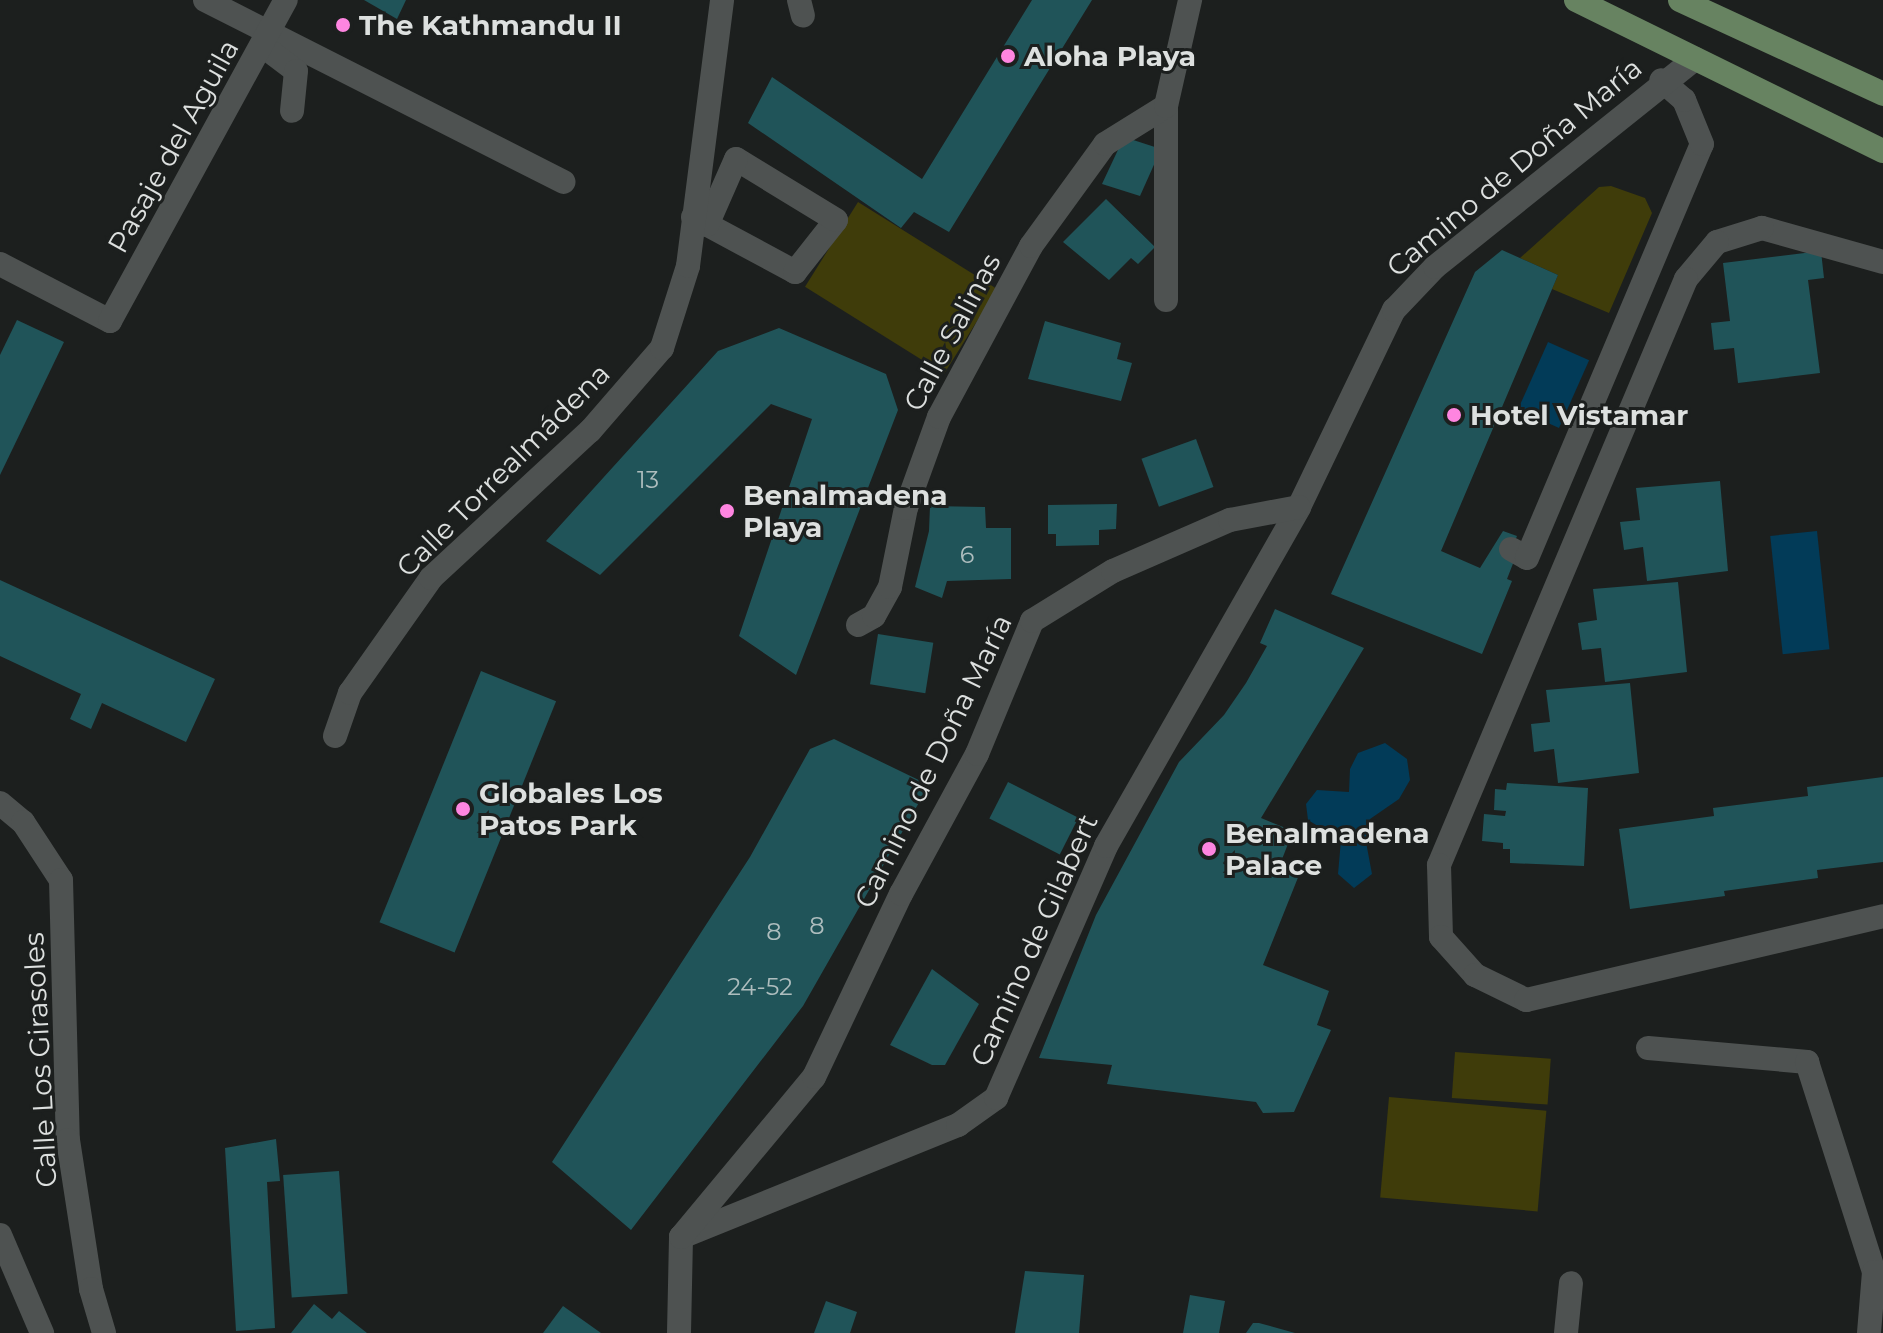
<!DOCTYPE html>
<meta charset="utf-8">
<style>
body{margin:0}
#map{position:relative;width:1883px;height:1333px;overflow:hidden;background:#1c1f1e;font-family:Montserrat,sans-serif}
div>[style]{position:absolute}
.green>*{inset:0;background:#3f3c0a;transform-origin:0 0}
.water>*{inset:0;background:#023b58;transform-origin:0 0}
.building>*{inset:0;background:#205459;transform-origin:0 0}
.minor>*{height:24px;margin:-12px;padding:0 12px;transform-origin:12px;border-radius:12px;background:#4e5251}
.major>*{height:24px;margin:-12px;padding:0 12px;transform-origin:12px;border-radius:12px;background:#678361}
.dots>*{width:22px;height:22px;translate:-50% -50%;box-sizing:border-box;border:4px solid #1c1f1e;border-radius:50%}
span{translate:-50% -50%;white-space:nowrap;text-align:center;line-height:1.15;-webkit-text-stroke:6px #1c1f1e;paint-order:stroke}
.number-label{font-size:24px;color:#aebdbe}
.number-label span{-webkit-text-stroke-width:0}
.poi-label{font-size:28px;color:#dde0df;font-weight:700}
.left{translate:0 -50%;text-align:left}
.street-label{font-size:28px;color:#dde0df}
</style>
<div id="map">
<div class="green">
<i style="clip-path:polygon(1611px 186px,1645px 198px,1652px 213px,1609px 313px,1552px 289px,1558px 275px,1520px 258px,1599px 187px)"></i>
<i style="left:858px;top:202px;width:164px;height:100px;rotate:32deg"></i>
<i style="left:1455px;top:1052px;width:96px;height:46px;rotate:4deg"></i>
<i style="left:1389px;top:1097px;width:158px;height:101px;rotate:5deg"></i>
</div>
<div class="water">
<i style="left:1548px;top:342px;width:45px;height:74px;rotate:24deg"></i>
<i style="left:1817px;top:531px;width:119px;height:47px;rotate:84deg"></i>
<i style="clip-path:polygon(1385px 743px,1407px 759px,1410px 780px,1399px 799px,1370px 819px,1366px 842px,1372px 874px,1354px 888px,1338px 874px,1341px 840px,1308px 820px,1306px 804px,1317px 790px,1349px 792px,1350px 769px,1358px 753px)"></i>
</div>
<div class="building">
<i style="clip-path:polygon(364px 0,406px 0,397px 19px)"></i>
<i style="clip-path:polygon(1032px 0,1092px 0,949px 232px,914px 212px,901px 228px,748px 123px,772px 77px,922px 179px)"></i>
<i style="clip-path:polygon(1124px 137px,1161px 149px,1140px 196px,1102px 184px)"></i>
<i style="clip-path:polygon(1106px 199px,1155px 247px,1138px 264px,1131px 258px,1109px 280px,1063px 242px)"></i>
<i style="clip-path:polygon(1502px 250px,1558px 275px,1441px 551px,1480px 568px,1503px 531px,1517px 536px,1508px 558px,1514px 561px,1507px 579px,1512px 581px,1482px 654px,1331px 594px,1475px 272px)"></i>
<i style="clip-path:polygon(1821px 251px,1824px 278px,1808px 280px,1820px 373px,1738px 383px,1734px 348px,1714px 350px,1711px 323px,1730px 321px,1723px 263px)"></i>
<i style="clip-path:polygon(17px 320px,64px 342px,0 475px,0 355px)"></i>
<i style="clip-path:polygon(1045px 321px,1121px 343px,1117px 359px,1132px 363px,1121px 401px,1028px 379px)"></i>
<i style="clip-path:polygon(779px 328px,886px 374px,898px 410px,796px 675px,739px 636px,812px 419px,771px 404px,600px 575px,546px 541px,718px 351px)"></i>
<i style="left:1196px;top:439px;width:51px;height:58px;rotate:70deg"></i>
<i style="clip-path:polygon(1720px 481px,1728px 571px,1647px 581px,1643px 547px,1624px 550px,1620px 522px,1640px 520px,1636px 488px)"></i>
<i style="clip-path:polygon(1117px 504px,1116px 529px,1099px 530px,1099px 545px,1056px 546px,1056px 534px,1048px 534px,1048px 505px)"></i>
<i style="clip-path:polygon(930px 506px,985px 507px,986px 528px,1011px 528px,1011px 579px,947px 581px,942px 598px,915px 587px,929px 531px)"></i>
<i style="clip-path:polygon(0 580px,215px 679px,186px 742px,102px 703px,91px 729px,70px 719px,81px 694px,0 656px)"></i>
<i style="clip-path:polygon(1678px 582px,1687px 672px,1605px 682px,1601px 648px,1582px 650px,1578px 623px,1597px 620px,1593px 589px)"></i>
<i style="clip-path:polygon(1275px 609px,1364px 648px,1261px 818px,1293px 831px,1279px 867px,1299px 875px,1263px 965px,1329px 991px,1317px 1025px,1331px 1030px,1294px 1112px,1263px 1113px,1256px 1102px,1107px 1084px,1112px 1065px,1039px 1058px,1096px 915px,1179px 762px,1224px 715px,1246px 683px,1267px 646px,1260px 643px)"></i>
<i style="left:878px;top:634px;width:56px;height:51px;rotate:9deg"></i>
<i style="left:481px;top:671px;width:81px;height:271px;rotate:22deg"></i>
<i style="clip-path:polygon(1630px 683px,1639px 773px,1558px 783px,1554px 749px,1534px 752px,1531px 724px,1550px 722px,1546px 690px)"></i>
<i style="clip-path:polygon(834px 739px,929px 785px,803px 1006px,631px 1230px,552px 1162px,750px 857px,810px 749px)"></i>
<i style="clip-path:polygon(1883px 777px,1883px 862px,1817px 870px,1818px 878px,1724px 891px,1725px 896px,1630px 909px,1619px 829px,1714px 816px,1713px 808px,1808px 796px,1807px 787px)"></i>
<i style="left:1008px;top:782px;width:79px;height:41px;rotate:27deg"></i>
<i style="clip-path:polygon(1507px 783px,1588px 788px,1584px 866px,1510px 863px,1510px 849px,1503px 849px,1503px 843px,1482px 841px,1484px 814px,1505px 816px,1506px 811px,1494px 810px,1495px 789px,1506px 790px)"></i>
<i style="clip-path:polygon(932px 969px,979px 1004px,945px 1065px,932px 1065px,890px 1045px)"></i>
<i style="clip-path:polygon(276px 1139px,280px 1181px,267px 1182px,275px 1328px,236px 1331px,225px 1148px)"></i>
<i style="left:339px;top:1171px;width:123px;height:56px;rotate:86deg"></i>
<i style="clip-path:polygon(1025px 1271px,1084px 1275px,1079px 1333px,1015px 1333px)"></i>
<i style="clip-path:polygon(1190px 1295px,1225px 1301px,1219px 1333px,1183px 1333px)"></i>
<i style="clip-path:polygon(826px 1301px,857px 1312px,850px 1333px,814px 1333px)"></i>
<i style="clip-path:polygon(314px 1304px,332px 1319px,339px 1311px,367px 1333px,291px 1333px)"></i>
<i style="clip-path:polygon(563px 1306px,601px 1333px,543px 1333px)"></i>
<i style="clip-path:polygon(1253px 1323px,1259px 1323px,1295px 1333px,1246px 1333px)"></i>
</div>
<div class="minor">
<i style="left:205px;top:0;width:402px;rotate:26.9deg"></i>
<i style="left:799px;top:0;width:16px;rotate:76deg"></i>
<i style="left:263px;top:46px;width:41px;rotate:37.1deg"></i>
<i style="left:296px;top:71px;width:40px;rotate:95.7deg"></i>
<i style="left:693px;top:217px;width:116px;rotate:28.3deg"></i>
<i style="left:795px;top:272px;width:66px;rotate:-51.7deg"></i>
<i style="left:836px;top:220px;width:117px;rotate:-148.6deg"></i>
<i style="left:736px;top:159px;width:72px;rotate:113.7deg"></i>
<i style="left:1883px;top:262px;width:126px;rotate:-164.3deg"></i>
<i style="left:1762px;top:228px;width:47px;rotate:162.7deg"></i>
<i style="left:1717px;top:242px;width:48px;rotate:130deg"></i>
<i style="left:1686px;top:279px;width:636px;rotate:112.86deg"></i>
<i style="left:1439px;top:865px;width:72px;rotate:88.4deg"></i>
<i style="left:1441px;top:937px;width:51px;rotate:48.2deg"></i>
<i style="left:1475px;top:975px;width:57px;rotate:26.1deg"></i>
<i style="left:1526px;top:1000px;width:367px;rotate:-13.2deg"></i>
<i style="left:0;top:264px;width:124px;rotate:27.4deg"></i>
<i style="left:110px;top:321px;width:366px;rotate:-61.3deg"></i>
<i style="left:1166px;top:300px;width:194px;rotate:-90deg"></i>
<i style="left:1511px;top:549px;width:18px;rotate:29deg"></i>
<i style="left:1527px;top:558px;width:449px;rotate:-67.1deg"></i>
<i style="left:1702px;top:144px;width:48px;rotate:-112.2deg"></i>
<i style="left:1684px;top:100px;width:30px;rotate:-139deg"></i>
<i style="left:858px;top:625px;width:18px;rotate:-29deg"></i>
<i style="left:874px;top:616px;width:33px;rotate:-61deg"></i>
<i style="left:890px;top:587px;width:81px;rotate:-78.6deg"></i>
<i style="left:906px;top:508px;width:97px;rotate:-70.1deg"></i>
<i style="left:939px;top:417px;width:194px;rotate:-61.7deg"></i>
<i style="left:1031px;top:246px;width:126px;rotate:-54deg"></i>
<i style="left:1105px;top:144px;width:72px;rotate:-31.9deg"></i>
<i style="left:1166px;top:106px;width:109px;rotate:-77.2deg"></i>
<i style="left:335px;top:736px;width:46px;rotate:-70.8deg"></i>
<i style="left:350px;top:693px;width:141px;rotate:-54.8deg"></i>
<i style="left:431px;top:578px;width:217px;rotate:-42.8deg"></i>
<i style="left:590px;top:431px;width:110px;rotate:-49.1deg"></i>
<i style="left:662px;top:348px;width:86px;rotate:-72.4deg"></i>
<i style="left:688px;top:266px;width:268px;rotate:-82.7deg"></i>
<i style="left:0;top:803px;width:30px;rotate:40deg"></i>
<i style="left:23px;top:822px;width:69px;rotate:56.8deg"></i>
<i style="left:61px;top:880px;width:260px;rotate:88.5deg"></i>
<i style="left:68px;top:1140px;width:151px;rotate:81.2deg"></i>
<i style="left:91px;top:1289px;width:46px;rotate:73.5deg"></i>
<i style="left:1648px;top:1048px;width:160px;rotate:5deg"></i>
<i style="left:1807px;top:1062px;width:220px;rotate:72.3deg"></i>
<i style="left:1874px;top:1272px;width:61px;rotate:94.7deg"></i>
<i style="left:0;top:1235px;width:107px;rotate:66.8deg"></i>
<i style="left:681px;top:1237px;width:299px;rotate:-22deg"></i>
<i style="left:958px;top:1125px;width:47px;rotate:-35.4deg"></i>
<i style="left:996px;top:1098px;width:275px;rotate:-66.4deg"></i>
<i style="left:1106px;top:846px;width:390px;rotate:-60.3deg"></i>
<i style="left:1299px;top:507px;width:219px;rotate:-64.3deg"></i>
<i style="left:1394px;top:310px;width:59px;rotate:-46.4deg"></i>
<i style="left:1435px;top:267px;width:333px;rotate:-38.7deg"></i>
<i style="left:679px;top:1333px;width:96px;rotate:-88.8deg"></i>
<i style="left:681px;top:1237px;width:208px;rotate:-50.3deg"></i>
<i style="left:814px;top:1077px;width:203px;rotate:-64.6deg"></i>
<i style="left:901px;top:894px;width:159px;rotate:-61.5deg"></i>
<i style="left:977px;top:754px;width:144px;rotate:-67.5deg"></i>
<i style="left:1032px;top:621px;width:95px;rotate:-31.7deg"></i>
<i style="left:1113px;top:571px;width:128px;rotate:-23.6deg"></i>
<i style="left:1230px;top:520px;width:70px;rotate:-10.7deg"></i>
<i style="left:1566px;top:1333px;width:50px;rotate:-84.3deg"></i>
</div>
<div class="major">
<i style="left:1576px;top:0;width:342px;rotate:26.2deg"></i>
<i style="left:1680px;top:0;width:224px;rotate:24.8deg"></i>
</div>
<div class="dots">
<i style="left:343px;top:25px;background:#fe85e0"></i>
<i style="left:1008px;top:56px;background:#fe85e0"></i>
<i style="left:1454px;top:415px;background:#fe85e0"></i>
<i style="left:727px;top:511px;background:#fe85e0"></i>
<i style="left:463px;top:809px;background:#fe85e0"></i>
<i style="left:1209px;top:849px;background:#fe85e0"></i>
</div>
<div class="number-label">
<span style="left:648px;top:480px">13</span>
<span style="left:967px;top:555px">6</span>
<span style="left:817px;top:926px">8</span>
<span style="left:774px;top:932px">8</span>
<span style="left:760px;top:987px">24-52</span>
</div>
<div class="poi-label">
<span class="left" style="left:359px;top:25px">The Kathmandu II</span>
<span class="left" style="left:1024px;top:56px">Aloha Playa</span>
<span class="left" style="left:1470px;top:415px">Hotel Vistamar</span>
<span class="left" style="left:743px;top:511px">Benalmadena<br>Playa</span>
<span class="left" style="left:479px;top:809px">Globales Los<br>Patos Park</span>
<span class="left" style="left:1225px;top:849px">Benalmadena<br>Palace</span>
</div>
<div class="street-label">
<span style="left:173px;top:146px;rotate:-61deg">Pasaje del Aguila</span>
<span style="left:1514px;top:167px;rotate:-40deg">Camino de Doña María</span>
<span style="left:952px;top:332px;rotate:-62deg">Calle Salinas</span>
<span style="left:503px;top:470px;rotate:-45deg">Calle Torrealmádena</span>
<span style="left:933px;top:761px;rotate:-64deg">Camino de Doña María</span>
<span style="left:1034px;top:940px;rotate:-66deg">Camino de Gilabert</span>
<span style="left:40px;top:1060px;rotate:-93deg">Calle Los Girasoles</span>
</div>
</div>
